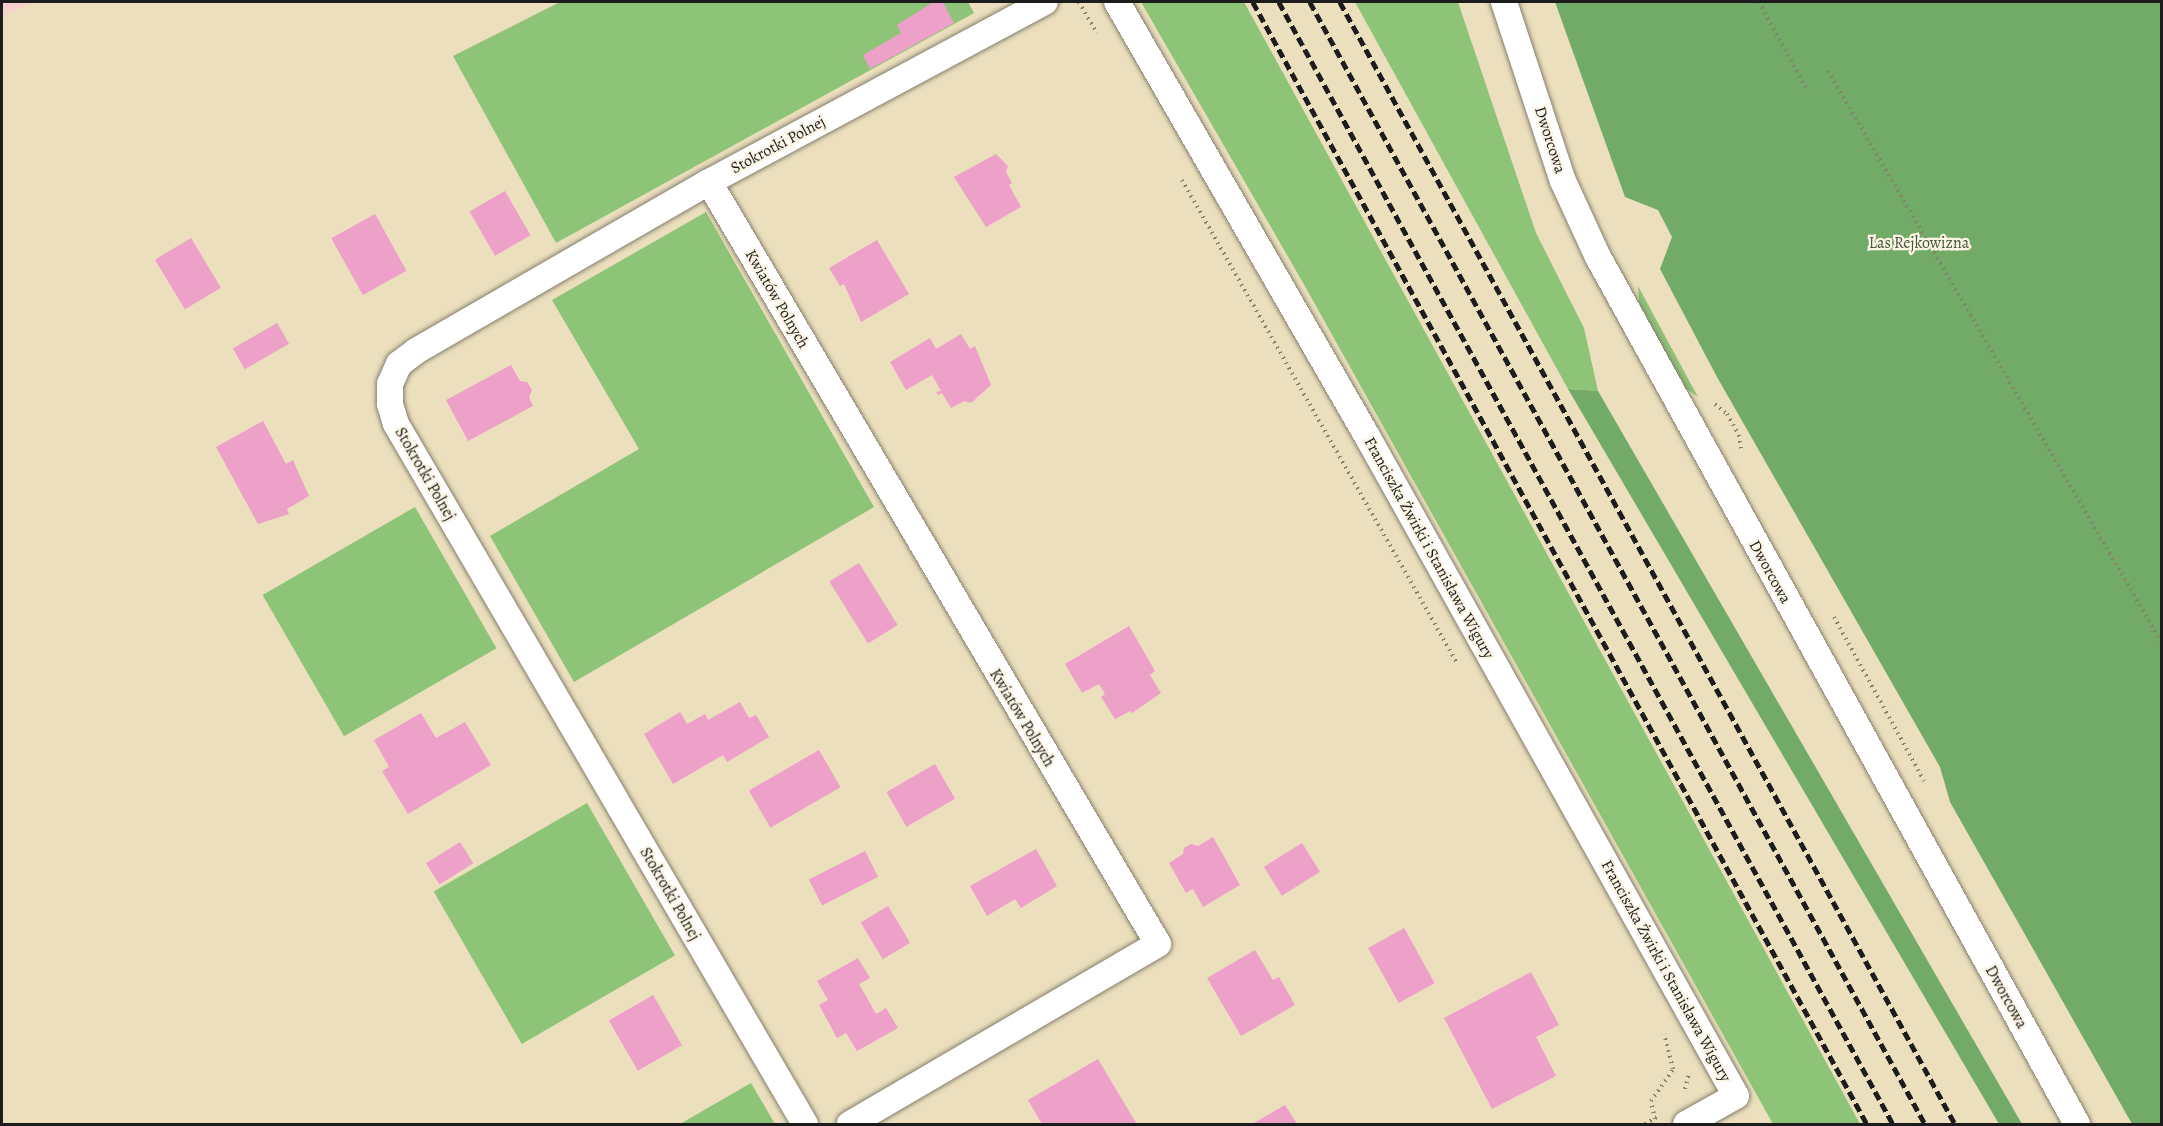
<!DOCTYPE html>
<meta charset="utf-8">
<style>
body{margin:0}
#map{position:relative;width:2163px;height:1126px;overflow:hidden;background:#ebdfbd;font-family:Alegreya,serif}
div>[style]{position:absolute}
.built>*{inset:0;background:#f7d0cd}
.green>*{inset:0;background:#8ec477;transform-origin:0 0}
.forest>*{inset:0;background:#72aa68}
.building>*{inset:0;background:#eda0c8;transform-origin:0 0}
.path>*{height:4px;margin-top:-2px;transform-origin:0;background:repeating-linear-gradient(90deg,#847e6c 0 1.5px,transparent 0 6px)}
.roads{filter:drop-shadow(0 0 2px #847e6c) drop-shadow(0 0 2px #847e6c)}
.street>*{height:26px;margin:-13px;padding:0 13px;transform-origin:13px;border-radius:13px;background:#fff}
.rail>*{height:4.5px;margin-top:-2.25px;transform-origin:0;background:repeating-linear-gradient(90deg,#1c1c1c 0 9px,transparent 0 13.5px)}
span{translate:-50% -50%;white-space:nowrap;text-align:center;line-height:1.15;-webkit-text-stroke:4.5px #fcf5e5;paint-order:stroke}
.street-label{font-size:16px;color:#1c1c1c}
.park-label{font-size:16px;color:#44573c}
.frame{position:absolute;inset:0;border:3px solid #1c1c1c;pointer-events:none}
</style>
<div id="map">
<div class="built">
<i style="clip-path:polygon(2px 2px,33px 2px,2px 16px)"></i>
</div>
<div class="green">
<i style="clip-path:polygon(560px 2px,968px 2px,974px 13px,556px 243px,453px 56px)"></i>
<i style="clip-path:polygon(1141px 2px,1244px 2px,1860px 1124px,1773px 1124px,1302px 281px)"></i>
<i style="clip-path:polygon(1355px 2px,1458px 2px,1536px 233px,1584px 328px,1598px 391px,1568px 389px)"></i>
<i style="clip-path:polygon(706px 212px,874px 507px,574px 682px,490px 536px,639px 449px,552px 300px)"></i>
<i style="clip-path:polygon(1638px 286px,1698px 397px,1684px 387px,1639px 303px)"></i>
<i style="left:415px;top:507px;width:163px;height:176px;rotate:60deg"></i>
<i style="left:587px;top:803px;width:176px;height:177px;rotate:60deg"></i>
<i style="clip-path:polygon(751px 1083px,775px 1124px,680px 1124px)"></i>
</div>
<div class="forest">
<i style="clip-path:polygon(1555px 2px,2161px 2px,2161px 1124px,2132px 1124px,1950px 802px,1940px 767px,1717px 377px,1660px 269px,1672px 237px,1658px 210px,1625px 197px)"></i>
<i style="clip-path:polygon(1568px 389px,1598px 391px,2022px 1124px,1999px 1124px)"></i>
</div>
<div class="building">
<i style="clip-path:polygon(933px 2px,943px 2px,954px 23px,870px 69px,863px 55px,901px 33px,897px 25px)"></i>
<i style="clip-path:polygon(996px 154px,1008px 166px,1006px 172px,1012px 183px,1009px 185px,1021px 207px,986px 227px,954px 177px)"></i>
<i style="left:505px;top:191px;width:51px;height:41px;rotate:60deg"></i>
<i style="left:375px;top:214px;width:65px;height:50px;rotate:61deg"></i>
<i style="left:191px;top:238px;width:58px;height:42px;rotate:59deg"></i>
<i style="clip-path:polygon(877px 240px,909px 294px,861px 322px,844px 284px,840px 286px,829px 268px)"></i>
<i style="left:277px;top:323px;width:24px;height:51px;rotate:60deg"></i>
<i style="clip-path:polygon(961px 334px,970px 349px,975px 346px,991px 385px,971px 403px,964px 401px,951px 408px,942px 393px,938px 395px,936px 392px,941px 391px,932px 375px,906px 390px,890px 362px,930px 338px,936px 349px)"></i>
<i style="clip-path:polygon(511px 365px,520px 381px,527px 382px,532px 390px,529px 397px,533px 406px,468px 441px,446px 400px)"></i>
<i style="clip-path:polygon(263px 421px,286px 464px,293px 460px,309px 496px,287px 509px,289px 514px,258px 524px,216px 447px)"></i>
<i style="left:859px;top:563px;width:73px;height:35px;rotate:58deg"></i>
<i style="clip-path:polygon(1129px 626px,1155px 671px,1150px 675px,1161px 693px,1132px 713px,1130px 711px,1115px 719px,1101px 697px,1105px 694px,1099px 684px,1082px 693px,1065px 664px)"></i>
<i style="clip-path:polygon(740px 702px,749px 718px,756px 715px,769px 737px,727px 762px,723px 755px,673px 784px,644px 734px,680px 712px,687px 724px,705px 714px,708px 720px)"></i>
<i style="clip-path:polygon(421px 713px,436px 738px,465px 722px,491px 765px,408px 814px,382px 771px,389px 767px,374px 740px)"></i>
<i style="left:819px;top:750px;width:43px;height:81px;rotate:60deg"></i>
<i style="left:935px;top:764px;width:40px;height:56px;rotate:60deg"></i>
<i style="clip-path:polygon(1213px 837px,1240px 885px,1203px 907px,1193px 889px,1186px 893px,1169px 863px,1183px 854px,1184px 848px,1191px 844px,1198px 846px)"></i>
<i style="left:460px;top:842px;width:25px;height:40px;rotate:58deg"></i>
<i style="left:1302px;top:843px;width:34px;height:45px;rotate:58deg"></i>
<i style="clip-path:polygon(1036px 849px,1057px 886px,1021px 908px,1015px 899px,987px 916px,970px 886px)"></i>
<i style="left:865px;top:851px;width:29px;height:63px;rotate:63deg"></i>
<i style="left:888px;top:906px;width:43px;height:32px;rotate:59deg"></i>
<i style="left:1404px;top:928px;width:63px;height:41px;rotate:61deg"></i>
<i style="clip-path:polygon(1255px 950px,1273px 980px,1279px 977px,1295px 1005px,1241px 1036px,1207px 978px)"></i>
<i style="clip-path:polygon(858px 958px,870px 978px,859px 984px,876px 1014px,886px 1008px,898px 1028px,857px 1051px,846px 1033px,837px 1038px,819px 1005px,828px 1000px,817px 981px)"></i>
<i style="clip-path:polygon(1531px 972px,1559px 1025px,1536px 1037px,1556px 1076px,1492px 1109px,1444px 1018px)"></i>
<i style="left:653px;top:995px;width:58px;height:51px;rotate:60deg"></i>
<i style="clip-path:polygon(1098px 1059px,1136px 1123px,1042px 1124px,1028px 1100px)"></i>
<i style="clip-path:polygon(1285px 1105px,1297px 1124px,1252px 1124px)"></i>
</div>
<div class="path">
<i style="left:1079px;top:2px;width:36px;rotate:60deg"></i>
<i style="left:1759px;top:2px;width:102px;rotate:61.4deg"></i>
<i style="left:1828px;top:71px;width:662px;rotate:59.72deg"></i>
<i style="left:1182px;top:180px;width:556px;rotate:60.34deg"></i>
<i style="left:1715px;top:404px;width:16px;rotate:40deg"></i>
<i style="left:1727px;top:414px;width:24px;rotate:60deg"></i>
<i style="left:1739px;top:435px;width:18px;rotate:81deg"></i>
<i style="left:1834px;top:617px;width:187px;rotate:61.2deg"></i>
<i style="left:1685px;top:1089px;width:16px;rotate:-76deg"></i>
<i style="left:1655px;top:1119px;width:18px;rotate:-103deg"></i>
<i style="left:1651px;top:1101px;width:39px;rotate:-55deg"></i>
<i style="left:1673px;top:1069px;width:36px;rotate:-104deg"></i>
<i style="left:1645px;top:1124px;width:14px;rotate:-30deg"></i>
</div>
<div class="roads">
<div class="street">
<i style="left:1117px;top:2px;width:501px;rotate:60.06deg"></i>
<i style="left:1367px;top:436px;width:756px;rotate:60.79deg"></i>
<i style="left:1736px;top:1096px;width:57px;rotate:150.8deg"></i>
<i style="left:1504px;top:2px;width:188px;rotate:71.8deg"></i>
<i style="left:1563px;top:181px;width:84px;rotate:65.3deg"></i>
<i style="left:1598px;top:257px;width:991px;rotate:61.08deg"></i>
<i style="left:709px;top:182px;width:884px;rotate:59.49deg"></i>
<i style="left:1158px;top:944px;width:357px;rotate:149.7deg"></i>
<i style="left:805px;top:1124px;width:811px;rotate:-120.3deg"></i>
<i style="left:396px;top:424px;width:21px;rotate:-107deg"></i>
<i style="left:390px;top:404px;width:20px;rotate:-90deg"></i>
<i style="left:390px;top:384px;width:22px;rotate:-66deg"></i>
<i style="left:399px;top:364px;width:21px;rotate:-37deg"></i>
<i style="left:416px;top:351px;width:338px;rotate:-30deg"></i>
<i style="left:709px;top:182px;width:381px;rotate:-28.2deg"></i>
</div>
</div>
<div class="rail">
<i style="left:1253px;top:2px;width:1279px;rotate:61.31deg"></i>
<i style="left:1279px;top:2px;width:1279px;rotate:61.31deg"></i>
<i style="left:1310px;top:2px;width:1279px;rotate:61.27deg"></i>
<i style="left:1340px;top:2px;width:1279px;rotate:61.27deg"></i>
</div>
<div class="street-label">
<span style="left:1550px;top:140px;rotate:72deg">Dworcowa</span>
<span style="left:778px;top:145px;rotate:-28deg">Stokrotki Polnej</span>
<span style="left:777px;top:299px;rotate:60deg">Kwiatów Polnych</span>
<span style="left:425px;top:474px;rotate:60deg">Stokrotki Polnej</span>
<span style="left:1429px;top:548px;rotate:61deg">Franciszka Żwirki i Stanisława Wigury</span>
<span style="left:1770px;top:572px;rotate:61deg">Dworcowa</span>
<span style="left:1022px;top:718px;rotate:59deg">Kwiatów Polnych</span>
<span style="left:670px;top:894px;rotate:60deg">Stokrotki Polnej</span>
<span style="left:1666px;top:971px;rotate:61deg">Franciszka Żwirki i Stanisława Wigury</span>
<span style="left:2006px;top:997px;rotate:61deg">Dworcowa</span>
</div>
<div class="park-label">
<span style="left:1919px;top:243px">Las Rejkowizna</span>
</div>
<div class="frame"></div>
</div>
